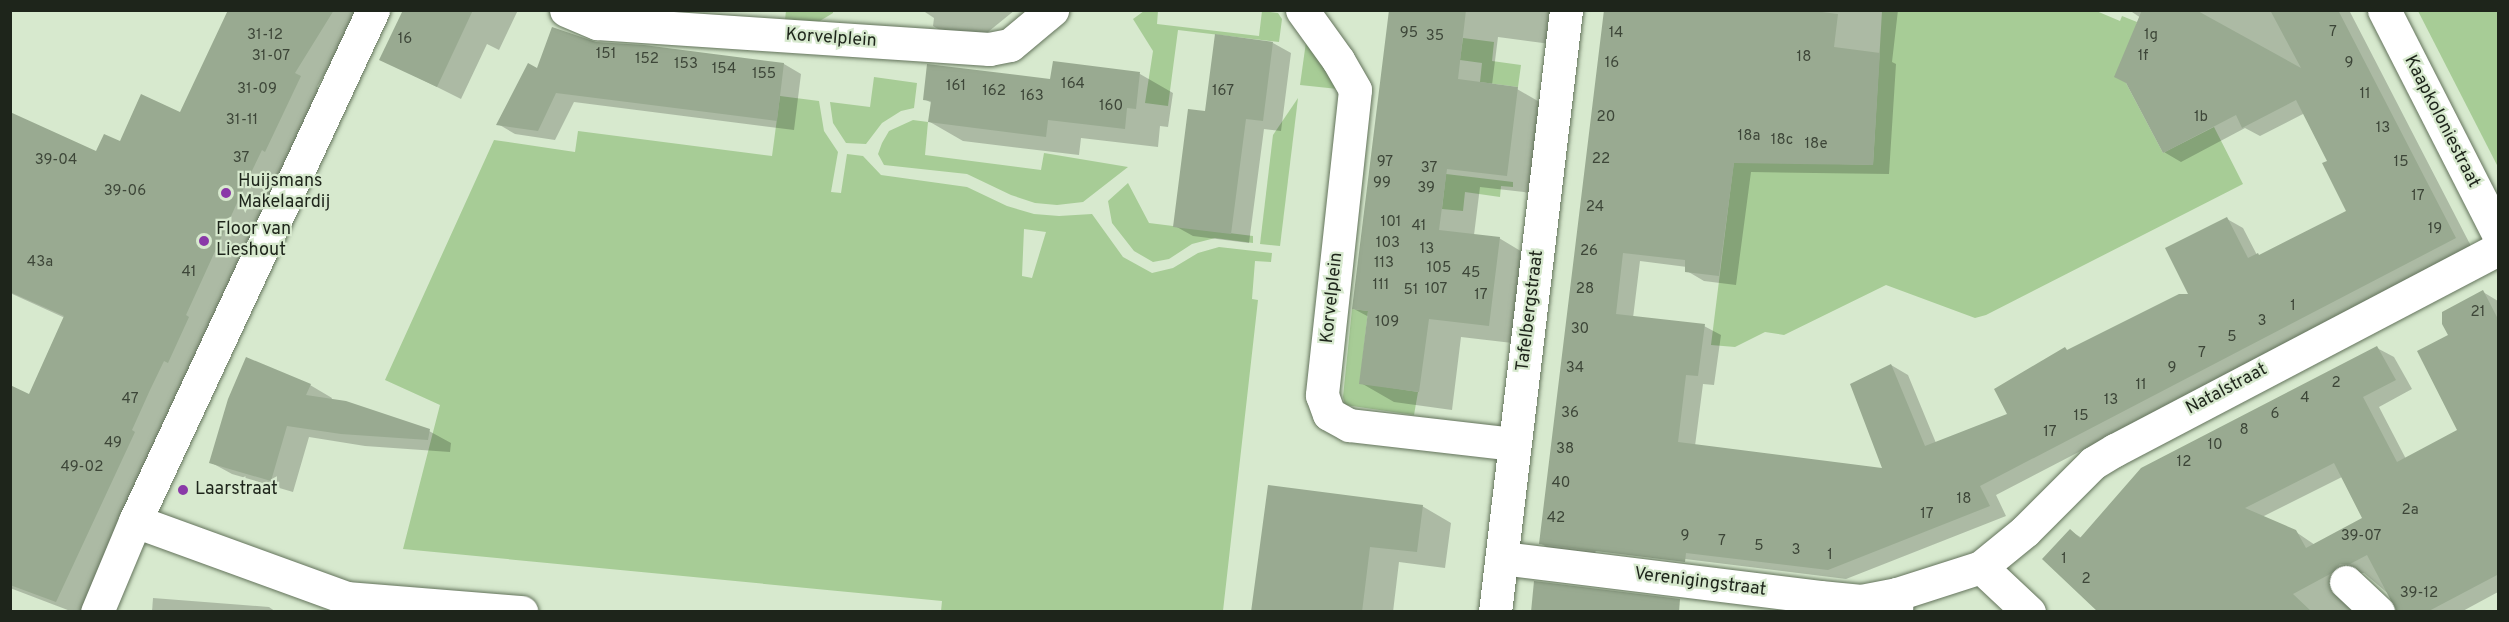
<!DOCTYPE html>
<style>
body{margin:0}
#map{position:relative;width:2509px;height:622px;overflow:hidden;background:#d7e9ce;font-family:Overpass,sans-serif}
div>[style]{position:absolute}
.green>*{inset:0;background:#a7cc96}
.shadow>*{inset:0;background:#0003}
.building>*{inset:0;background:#99aa91}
.roads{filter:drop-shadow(0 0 2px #63735b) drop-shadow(0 0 2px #63735b)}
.minor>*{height:33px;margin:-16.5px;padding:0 16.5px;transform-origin:16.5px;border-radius:16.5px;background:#fff}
.dots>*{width:16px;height:16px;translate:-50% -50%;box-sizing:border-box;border:3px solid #d7e9ce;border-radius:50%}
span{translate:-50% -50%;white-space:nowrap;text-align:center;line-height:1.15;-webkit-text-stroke:4.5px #d7e9ce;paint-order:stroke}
.number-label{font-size:15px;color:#3d4638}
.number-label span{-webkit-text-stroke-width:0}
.street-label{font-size:18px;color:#1e251b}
.poi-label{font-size:18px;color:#1e251b}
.left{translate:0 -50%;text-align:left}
.frame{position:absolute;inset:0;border:12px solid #1e251b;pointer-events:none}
</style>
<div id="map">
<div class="green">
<i style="clip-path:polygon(2094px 10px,2120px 21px,2122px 16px,2137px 22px,2126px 83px,2163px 153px,2214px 127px,2243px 184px,1986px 315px,1975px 318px,1886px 285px,1784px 335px,1765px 332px,1735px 347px,1711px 345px,1734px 161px,1873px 165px,1882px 11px)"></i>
<i style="clip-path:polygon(786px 11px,833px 11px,833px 13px,810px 27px,784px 28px)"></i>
<i style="clip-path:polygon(1144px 11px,1158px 11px,1157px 24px,1259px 36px,1262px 11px,1278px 13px,1282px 19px,1279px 42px,1178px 30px,1168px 106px,1145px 103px,1153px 51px,1133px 19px)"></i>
<i style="clip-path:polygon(2418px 11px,2498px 11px,2498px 167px)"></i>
<i style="clip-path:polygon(1463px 38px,1494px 42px,1492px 61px,1521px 65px,1518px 87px,1480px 82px,1482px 63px,1460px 60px)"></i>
<i style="clip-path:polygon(1306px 42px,1335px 81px,1338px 89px,1300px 85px)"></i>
<i style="clip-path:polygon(874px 77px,917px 83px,914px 108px,901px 111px,882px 123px,866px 144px,846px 143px,833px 123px,830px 102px,870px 107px)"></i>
<i style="clip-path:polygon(evenodd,780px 96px,819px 101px,824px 131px,838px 152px,831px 192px,841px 193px,847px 154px,863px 156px,881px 175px,967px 187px,1007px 206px,1034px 214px,1059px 216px,1092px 214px,1123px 257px,1152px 273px,1173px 268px,1198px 253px,1219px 247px,1272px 253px,1271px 262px,1255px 261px,1252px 299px,1258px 300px,1223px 611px,941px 611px,942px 601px,403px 549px,440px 405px,385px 380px,494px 140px,575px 152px,578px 131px,772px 156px,780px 96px,1024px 229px,1046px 232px,1032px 278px,1022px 276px,1024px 229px)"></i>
<i style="clip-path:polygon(1298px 98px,1280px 246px,1260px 244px,1273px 135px)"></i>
<i style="clip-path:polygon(913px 120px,928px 122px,925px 155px,1041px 170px,1044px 153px,1128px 167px,1083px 202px,1057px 205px,1035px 203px,1011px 195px,967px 174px,884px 165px,878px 154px,882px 143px,889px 131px)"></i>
<i style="clip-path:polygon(1446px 174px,1513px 182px,1513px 187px,1501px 186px,1500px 197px,1465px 192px,1463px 211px,1442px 209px)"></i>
<i style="clip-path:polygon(1128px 183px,1149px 223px,1253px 236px,1253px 243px,1215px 238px,1192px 244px,1169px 259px,1153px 262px,1134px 251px,1112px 223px,1108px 201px)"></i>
<i style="clip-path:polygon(1352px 309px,1368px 311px,1360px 383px,1418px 392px,1414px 415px,1345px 405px,1343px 397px)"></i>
</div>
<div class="shadow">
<i style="clip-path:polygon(230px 10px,363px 10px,317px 87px,324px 91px,81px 612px,73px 612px,10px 588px,10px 387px,30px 396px,65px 318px,10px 293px,10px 114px,97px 153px,121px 143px,180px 114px)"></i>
<i style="clip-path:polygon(404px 10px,518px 10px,499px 50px,487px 44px,461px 99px,381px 59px)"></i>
<i style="clip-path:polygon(922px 10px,1015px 10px,972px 45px,966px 45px,933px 26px,934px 18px)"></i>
<i style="clip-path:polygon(1390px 10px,1563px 10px,1558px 45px,1498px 37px,1492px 85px,1517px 89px,1550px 108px,1540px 194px,1480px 187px,1474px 235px,1499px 238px,1532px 258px,1521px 344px,1461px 337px,1452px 410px,1394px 402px,1361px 383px,1369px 317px,1354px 309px)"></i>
<i style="clip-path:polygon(1606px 10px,1898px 10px,1892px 62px,1896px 64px,1889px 174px,1751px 172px,1736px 285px,1704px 281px,1687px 271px,1687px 267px,1640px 261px,1633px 318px,1704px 326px,1721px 335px,1714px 385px,1703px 384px,1695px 446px,1884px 469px,1891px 365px,1908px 375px,1936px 443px,2009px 415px,2068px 351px,2191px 296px,2227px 219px,2243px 228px,2257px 255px,2261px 256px,2348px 211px,2329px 161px,2305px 113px,2260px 136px,2245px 128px,2181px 162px,2164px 152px,2141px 18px,2129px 10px,2349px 10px,2472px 248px,1996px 495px,2006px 516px,1846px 579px,1596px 548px,1595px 557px,1557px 553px,1540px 543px)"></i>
<i style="clip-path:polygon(1273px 43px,1291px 53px,1281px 131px,1264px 129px,1249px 243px,1193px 236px,1175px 226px,1207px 112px)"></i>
<i style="clip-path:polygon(1054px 63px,1140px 74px,1173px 93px,1168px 127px,1160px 126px,1158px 147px,1081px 138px,1079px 155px,963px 141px,930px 122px,932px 103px,924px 99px,1051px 80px)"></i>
<i style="clip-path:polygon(784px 64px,801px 74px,794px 130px,574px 102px,555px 140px,515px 134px,498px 124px,538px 70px)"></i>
<i style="clip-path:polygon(evenodd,2483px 292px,2498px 301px,2498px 592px,2461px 612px,2398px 612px,2392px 597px,2364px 573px,2357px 573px,2355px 612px,2101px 612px,2070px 531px,2082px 538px,2377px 348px,2394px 357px,2412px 389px,2379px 407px,2406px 459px,2459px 431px,2450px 335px,2483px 292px,2342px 477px,2364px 519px,2315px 545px,2296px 532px,2262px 517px,2342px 477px)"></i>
<i style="clip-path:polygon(310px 385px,332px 398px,331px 401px,429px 431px,451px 443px,450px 452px,365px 446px,309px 437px,293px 492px,232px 474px,210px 462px)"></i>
<i style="clip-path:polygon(1422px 506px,1451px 523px,1445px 568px,1399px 562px,1393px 612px,1253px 612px)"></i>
<i style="clip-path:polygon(153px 598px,269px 607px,276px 612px,152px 612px)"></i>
</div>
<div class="building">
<i style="clip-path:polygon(228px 10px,334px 10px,295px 73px,301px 76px,265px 152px,262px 150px,247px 181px,186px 315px,189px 317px,168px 363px,164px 361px,150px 390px,132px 430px,135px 432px,56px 602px,10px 585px,10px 385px,29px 394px,64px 316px,10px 292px,10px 112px,96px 151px,104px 134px,120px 141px,141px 94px,180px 112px)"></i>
<i style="clip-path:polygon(403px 10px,473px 10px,437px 87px,379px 60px)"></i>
<i style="clip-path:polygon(1389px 10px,1466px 10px,1458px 79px,1518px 87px,1507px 176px,1447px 169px,1439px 230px,1500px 237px,1489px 326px,1429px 319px,1419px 392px,1359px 384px,1368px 311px,1352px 309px)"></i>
<i style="clip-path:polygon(1604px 10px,1806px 10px,1838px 14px,1834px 47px,1880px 53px,1873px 165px,1734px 163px,1719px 276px,1685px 272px,1685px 260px,1623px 253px,1616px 314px,1705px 324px,1698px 376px,1686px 375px,1678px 442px,1882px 468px,1850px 384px,1891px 364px,1925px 446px,2007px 414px,1994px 389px,2065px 347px,2067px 350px,2179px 294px,2188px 294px,2165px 248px,2227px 217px,2248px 258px,2258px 253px,2259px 255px,2346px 211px,2322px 163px,2327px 161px,2296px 100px,2242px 128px,2236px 115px,2163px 153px,2126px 83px,2114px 77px,2142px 10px,2196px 10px,2301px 68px,2270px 10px,2338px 10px,2456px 238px,1980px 486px,1990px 506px,1828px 570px,1686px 553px,1685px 562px,1539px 544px)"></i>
<i style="clip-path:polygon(552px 27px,596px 42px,644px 45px,784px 63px,777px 121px,556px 93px,538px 131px,496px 125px,528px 63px,537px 68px)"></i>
<i style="clip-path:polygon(1215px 34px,1273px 42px,1263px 121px,1246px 119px,1231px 234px,1173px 227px,1188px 109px,1205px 111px)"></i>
<i style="clip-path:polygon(1053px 61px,1140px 72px,1136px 109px,1127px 108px,1125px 129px,1048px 120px,1046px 137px,928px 122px,931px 101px,923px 100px,927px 64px,1050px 79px)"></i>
<i style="clip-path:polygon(evenodd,2483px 290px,2499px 321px,2499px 574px,2427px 612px,2397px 612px,2367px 555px,2350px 564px,2340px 564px,2330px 574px,2293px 594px,2312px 612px,2098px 612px,2042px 559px,2070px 529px,2080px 538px,2141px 468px,2377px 346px,2396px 380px,2363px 397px,2397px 462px,2457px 430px,2417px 351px,2448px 335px,2442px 324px,2442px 312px,2483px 290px,2334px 463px,2362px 518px,2306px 548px,2296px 530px,2245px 508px,2334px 463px)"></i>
<i style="clip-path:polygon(246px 357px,311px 384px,306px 395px,346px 401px,430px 429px,428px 440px,341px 434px,287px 426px,271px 481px,209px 463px,228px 399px)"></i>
<i style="clip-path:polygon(1268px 485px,1423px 505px,1417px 552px,1370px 547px,1362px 612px,1251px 612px)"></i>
<i style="clip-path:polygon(1534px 581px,1680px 599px,1679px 612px,1531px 612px)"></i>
</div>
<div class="roads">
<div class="minor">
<i style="left:566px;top:10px;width:34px;rotate:23deg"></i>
<i style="left:597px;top:23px;width:393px;rotate:3.8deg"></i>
<i style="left:989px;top:49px;width:21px;rotate:-11deg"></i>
<i style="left:1010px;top:45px;width:55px;rotate:-39.8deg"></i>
<i style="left:1302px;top:10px;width:62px;rotate:54.2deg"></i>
<i style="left:1338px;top:60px;width:34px;rotate:60deg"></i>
<i style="left:1355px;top:90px;width:307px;rotate:96.2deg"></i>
<i style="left:1322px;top:395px;width:20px;rotate:70deg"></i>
<i style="left:1329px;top:414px;width:23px;rotate:29deg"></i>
<i style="left:1349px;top:425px;width:166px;rotate:6.6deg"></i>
<i style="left:2384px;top:10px;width:251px;rotate:63deg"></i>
<i style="left:135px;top:521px;width:226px;rotate:20deg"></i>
<i style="left:347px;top:598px;width:175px;rotate:4.6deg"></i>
<i style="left:1502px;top:558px;width:320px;rotate:7deg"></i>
<i style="left:1820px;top:597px;width:41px;rotate:5.6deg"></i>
<i style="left:1861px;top:601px;width:37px;rotate:-11deg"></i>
<i style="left:1981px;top:567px;width:57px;rotate:-39.3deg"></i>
<i style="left:2025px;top:531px;width:96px;rotate:-45deg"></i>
<i style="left:2093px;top:463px;width:26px;rotate:-31deg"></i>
<i style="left:2115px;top:450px;width:433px;rotate:-27.7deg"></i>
<i style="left:2346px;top:582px;width:44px;rotate:43.2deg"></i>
<i style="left:97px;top:612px;width:99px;rotate:-67.3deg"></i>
<i style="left:135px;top:521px;width:564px;rotate:-65.03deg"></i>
<i style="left:1495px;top:612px;width:606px;rotate:-83.27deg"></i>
<i style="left:1896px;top:612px;width:18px;rotate:-87deg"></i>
<i style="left:1897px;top:594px;width:88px;rotate:-17.8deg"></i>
<i style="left:1981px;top:567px;width:66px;rotate:43.2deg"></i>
</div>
</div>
<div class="dots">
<i style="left:226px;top:193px;background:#8a39a8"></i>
<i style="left:204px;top:241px;background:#8a39a8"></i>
<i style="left:183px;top:490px;background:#8a39a8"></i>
</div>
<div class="number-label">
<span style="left:2333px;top:33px">7</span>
<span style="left:1409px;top:34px">95</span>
<span style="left:1616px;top:34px">14</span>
<span style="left:265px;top:36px">31-12</span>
<span style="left:2151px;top:36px">1g</span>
<span style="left:1435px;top:37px">35</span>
<span style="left:405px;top:40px">16</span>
<span style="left:606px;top:55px">151</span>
<span style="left:271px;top:57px">31-07</span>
<span style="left:2143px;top:57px">1f</span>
<span style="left:1804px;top:58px">18</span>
<span style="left:647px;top:60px">152</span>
<span style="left:1612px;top:64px">16</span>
<span style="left:2349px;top:64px">9</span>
<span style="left:686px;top:65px">153</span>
<span style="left:724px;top:70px">154</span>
<span style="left:764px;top:75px">155</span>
<span style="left:1073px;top:85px">164</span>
<span style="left:956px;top:87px">161</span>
<span style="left:257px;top:90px">31-09</span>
<span style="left:994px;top:92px">162</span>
<span style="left:1223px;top:92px">167</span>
<span style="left:2365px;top:95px">11</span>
<span style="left:1032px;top:97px">163</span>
<span style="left:1111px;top:107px">160</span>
<span style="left:1606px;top:118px">20</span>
<span style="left:2201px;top:118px">1b</span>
<span style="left:242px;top:121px">31-11</span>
<span style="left:2383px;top:129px">13</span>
<span style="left:1749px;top:137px">18a</span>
<span style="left:1782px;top:141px">18c</span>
<span style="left:1816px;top:145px">18e</span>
<span style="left:241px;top:159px">37</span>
<span style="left:1601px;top:160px">22</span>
<span style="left:56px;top:161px">39-04</span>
<span style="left:1385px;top:163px">97</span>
<span style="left:2401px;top:163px">15</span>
<span style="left:1429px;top:169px">37</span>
<span style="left:1382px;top:184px">99</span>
<span style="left:1426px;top:189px">39</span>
<span style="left:125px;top:192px">39-06</span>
<span style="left:2418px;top:197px">17</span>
<span style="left:1595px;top:208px">24</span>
<span style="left:1391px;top:223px">101</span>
<span style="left:1419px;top:227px">41</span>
<span style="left:2435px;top:230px">19</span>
<span style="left:1388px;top:244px">103</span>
<span style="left:1427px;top:250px">13</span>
<span style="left:1589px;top:252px">26</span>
<span style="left:40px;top:263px">43a</span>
<span style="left:1384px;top:264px">113</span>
<span style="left:1439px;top:269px">105</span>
<span style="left:189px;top:273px">41</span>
<span style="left:1471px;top:274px">45</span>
<span style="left:1381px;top:286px">111</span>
<span style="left:1436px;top:290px">107</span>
<span style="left:1585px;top:290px">28</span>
<span style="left:1411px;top:291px">51</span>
<span style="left:1481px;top:296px">17</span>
<span style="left:2293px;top:307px">1</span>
<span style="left:2478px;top:313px">21</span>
<span style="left:2262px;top:322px">3</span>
<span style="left:1387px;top:323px">109</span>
<span style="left:1580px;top:330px">30</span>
<span style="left:2232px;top:338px">5</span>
<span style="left:2202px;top:354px">7</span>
<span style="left:1575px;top:369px">34</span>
<span style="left:2172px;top:369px">9</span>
<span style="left:2336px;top:384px">2</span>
<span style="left:2141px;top:386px">11</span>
<span style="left:2305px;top:399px">4</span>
<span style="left:130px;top:400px">47</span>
<span style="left:2111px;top:401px">13</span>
<span style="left:1570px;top:414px">36</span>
<span style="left:2275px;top:415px">6</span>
<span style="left:2081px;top:417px">15</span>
<span style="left:2244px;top:431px">8</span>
<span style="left:2050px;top:433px">17</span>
<span style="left:113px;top:444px">49</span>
<span style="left:2215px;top:446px">10</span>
<span style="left:1565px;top:450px">38</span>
<span style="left:2184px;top:463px">12</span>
<span style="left:82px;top:468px">49-02</span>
<span style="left:1561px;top:484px">40</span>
<span style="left:1964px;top:500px">18</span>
<span style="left:2410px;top:511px">2a</span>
<span style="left:1927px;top:515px">17</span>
<span style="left:1556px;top:519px">42</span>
<span style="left:1685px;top:537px">9</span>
<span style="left:2361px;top:537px">39-07</span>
<span style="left:1722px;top:542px">7</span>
<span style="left:1759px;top:547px">5</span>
<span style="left:1796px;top:551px">3</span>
<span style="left:1830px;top:556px">1</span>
<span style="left:2064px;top:560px">1</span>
<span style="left:2086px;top:580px">2</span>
<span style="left:2419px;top:594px">39-12</span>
</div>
<div class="street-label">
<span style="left:831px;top:39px;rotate:4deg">Korvelplein</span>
<span style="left:2441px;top:122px;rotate:63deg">Kaapkoloniestraat</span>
<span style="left:1333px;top:298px;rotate:-84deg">Korvelplein</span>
<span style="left:1531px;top:311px;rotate:-83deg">Tafelbergstraat</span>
<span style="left:2227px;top:390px;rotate:-28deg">Natalstraat</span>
<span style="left:1700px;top:583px;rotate:7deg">Verenigingstraat</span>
</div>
<div class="poi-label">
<span class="left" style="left:238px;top:193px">Huijsmans<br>Makelaardij</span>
<span class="left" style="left:216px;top:241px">Floor van<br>Lieshout</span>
<span class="left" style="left:195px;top:490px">Laarstraat</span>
</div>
<div class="frame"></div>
</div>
